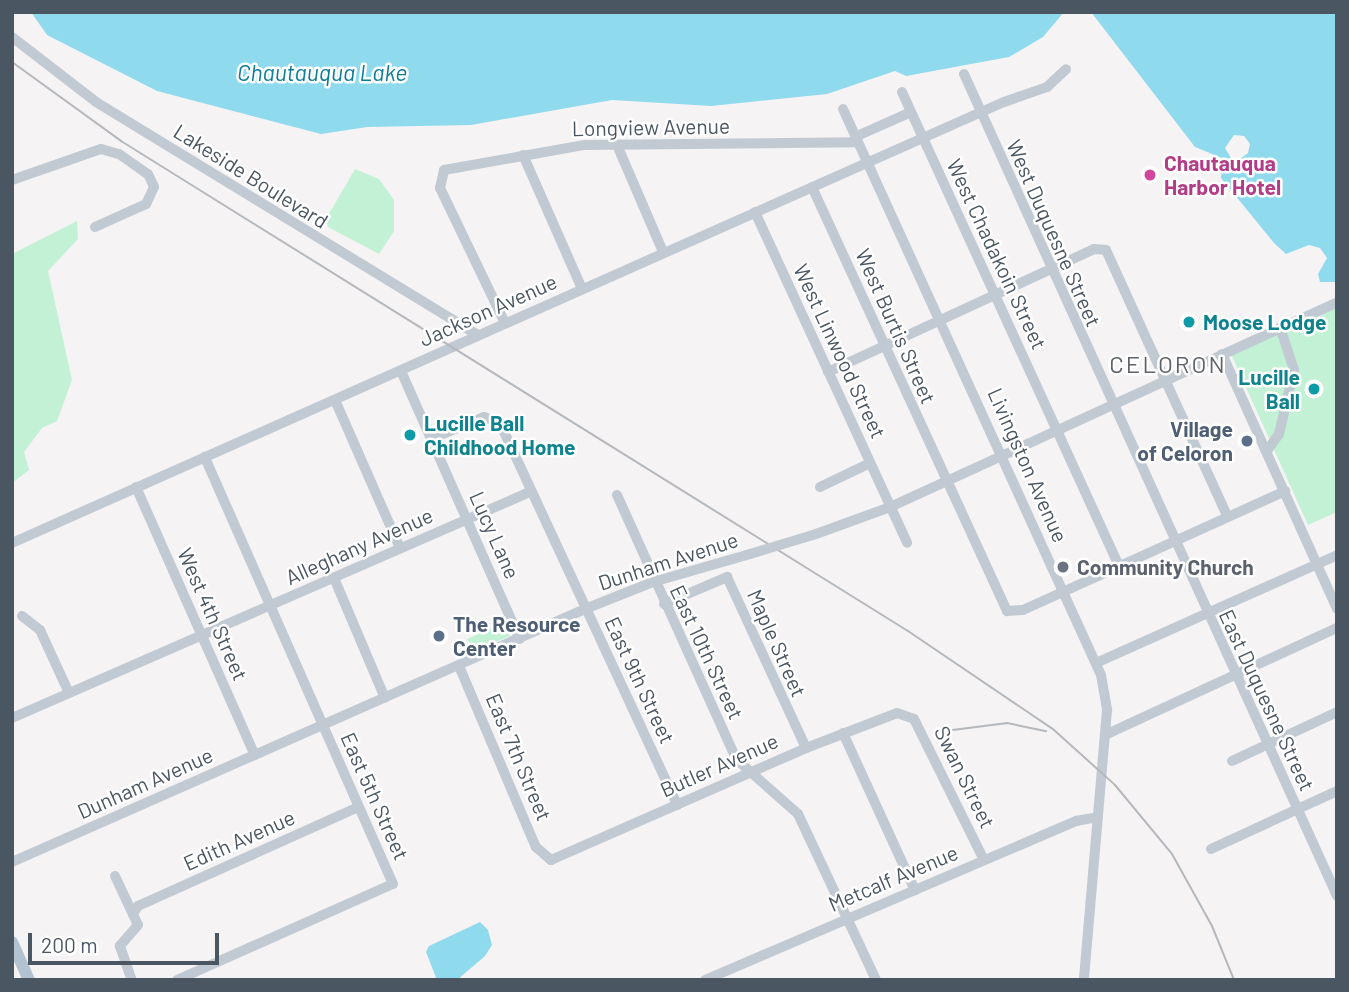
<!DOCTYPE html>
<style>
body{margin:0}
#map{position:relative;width:1349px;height:992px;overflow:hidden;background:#f5f3f3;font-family:Barlow,sans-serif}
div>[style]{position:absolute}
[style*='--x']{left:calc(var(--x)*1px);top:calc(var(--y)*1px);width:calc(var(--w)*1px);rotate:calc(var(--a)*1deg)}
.green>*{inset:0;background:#c3f1d5}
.water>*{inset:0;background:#90daee}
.minor>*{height:10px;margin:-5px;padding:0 5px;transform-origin:5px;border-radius:5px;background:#c1cad2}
.major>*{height:12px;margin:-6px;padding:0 6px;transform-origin:6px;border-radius:6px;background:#b3c2d1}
.rail>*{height:2px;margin:-1px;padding:0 1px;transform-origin:1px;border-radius:1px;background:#b5b8bd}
.minor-bridge>*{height:10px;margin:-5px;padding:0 5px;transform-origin:5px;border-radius:5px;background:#c1cad2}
.dots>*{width:19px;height:19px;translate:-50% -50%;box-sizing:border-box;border:4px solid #fff;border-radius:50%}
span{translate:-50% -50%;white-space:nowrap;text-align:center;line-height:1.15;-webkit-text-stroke:5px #fff;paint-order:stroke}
.street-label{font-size:21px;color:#4a5661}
.hotel-label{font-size:21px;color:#b23c85;font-weight:700}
.left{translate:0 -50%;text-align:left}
.culture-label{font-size:21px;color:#0d838f;font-weight:700}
.right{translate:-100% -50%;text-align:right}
.service-label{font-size:21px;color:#4e5e75;font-weight:700}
.worship-label{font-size:21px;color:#5b616d;font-weight:700}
.water-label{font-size:23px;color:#0c7c9b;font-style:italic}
.quarter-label{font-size:24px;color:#5f6368;letter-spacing:2px}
.frame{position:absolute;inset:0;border:14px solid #4a5661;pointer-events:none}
.scale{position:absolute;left:28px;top:933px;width:191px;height:32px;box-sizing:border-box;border:4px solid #4a5661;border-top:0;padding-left:9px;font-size:21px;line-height:24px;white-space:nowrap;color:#4a5661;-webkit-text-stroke:5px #fff;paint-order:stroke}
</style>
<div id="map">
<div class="green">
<i style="clip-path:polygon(355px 169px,379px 179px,394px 200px,394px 231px,379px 254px,328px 227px,326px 219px)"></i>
<i style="clip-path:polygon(77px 221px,78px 239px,48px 271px,72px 380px,57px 421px,42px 428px,24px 452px,29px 470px,12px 483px,12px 254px)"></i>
<i style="clip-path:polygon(1337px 296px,1337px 512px,1308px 525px,1231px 354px,1325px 313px)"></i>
<i style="clip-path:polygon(504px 623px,510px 636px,473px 651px,467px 639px)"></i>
</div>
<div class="water">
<i style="clip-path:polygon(31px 12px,1064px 12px,1043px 37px,1009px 57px,906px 76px,895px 71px,827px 94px,711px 106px,612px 100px,471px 125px,367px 127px,321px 134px,157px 91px,47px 35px)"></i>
<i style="clip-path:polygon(evenodd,1091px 12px,1337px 12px,1337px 282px,1320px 282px,1318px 274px,1327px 258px,1320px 248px,1309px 245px,1286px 254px,1274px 243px,1221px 178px,1222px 158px,1195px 147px,1091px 12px,1234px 135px,1244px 136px,1250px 144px,1248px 153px,1240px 159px,1231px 158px,1225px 148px,1234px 135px)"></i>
<i style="clip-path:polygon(480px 922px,488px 930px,492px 945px,485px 956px,457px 980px,437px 980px,426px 952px,429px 946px)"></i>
</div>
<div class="minor">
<i style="--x:12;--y:37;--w:106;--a:37.7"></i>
<i style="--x:96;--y:102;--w:447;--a:31.4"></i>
<i style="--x:964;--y:74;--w:903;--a:65.59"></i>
<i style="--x:902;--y:92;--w:521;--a:65.4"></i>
<i style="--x:843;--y:109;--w:622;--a:65.5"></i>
<i style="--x:1101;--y:675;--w:36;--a:80"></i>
<i style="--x:1107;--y:710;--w:271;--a:94.9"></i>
<i style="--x:855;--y:137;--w:61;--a:-24.1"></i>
<i style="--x:617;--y:145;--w:116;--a:66.7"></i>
<i style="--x:523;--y:155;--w:146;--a:66.2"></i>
<i style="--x:12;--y:180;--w:94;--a:-19.2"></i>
<i style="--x:101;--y:149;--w:19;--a:16"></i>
<i style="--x:119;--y:154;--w:35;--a:35"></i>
<i style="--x:148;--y:174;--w:14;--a:65"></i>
<i style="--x:154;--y:187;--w:19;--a:115"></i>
<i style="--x:146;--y:204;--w:56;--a:155.7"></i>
<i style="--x:812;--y:187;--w:467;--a:65.3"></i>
<i style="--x:1007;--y:611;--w:16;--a:-4"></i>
<i style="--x:1023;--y:610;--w:288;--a:-24.4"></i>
<i style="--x:755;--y:212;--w:364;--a:65.3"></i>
<i style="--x:505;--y:323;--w:150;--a:-115.7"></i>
<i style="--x:440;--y:188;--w:18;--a:-77"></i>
<i style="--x:444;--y:170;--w:143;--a:-10.1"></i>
<i style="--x:585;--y:145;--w:272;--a:-0.6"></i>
<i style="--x:1222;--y:354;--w:280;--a:65.7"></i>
<i style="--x:401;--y:371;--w:293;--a:66.1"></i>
<i style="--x:828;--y:372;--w:293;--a:-24.8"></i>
<i style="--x:1094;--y:249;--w:12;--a:5"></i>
<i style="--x:1106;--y:250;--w:292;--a:65.5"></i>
<i style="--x:335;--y:400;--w:162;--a:66.3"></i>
<i style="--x:431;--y:439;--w:57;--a:-22.5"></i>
<i style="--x:484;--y:417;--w:17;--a:21"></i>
<i style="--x:500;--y:423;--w:421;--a:65.1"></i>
<i style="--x:1267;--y:451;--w:21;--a:-55"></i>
<i style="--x:1279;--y:434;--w:66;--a:-76.8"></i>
<i style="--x:1294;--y:370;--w:45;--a:-108"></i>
<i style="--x:136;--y:487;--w:293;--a:66.1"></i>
<i style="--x:820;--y:487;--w:55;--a:-25.6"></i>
<i style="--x:617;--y:495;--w:290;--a:65.7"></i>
<i style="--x:736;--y:759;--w:83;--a:41.6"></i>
<i style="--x:798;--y:814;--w:183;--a:64.8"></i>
<i style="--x:816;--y:534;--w:79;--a:-20"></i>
<i style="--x:890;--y:507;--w:492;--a:-24.6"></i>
<i style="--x:12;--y:543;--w:1086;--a:-23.97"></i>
<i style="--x:1004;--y:102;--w:46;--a:-19.2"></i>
<i style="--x:1047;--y:87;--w:26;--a:-43"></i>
<i style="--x:334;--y:578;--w:130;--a:67"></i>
<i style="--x:664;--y:604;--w:69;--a:-23.2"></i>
<i style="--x:727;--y:577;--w:188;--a:65.2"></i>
<i style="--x:22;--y:616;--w:23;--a:38"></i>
<i style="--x:40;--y:630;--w:69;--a:65.3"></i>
<i style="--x:1096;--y:663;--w:264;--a:-24.1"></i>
<i style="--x:459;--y:666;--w:197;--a:67"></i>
<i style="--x:536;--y:847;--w:20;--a:41"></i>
<i style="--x:551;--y:860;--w:279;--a:-23.7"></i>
<i style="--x:806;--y:748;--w:97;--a:-21"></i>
<i style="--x:897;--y:713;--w:18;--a:19"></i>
<i style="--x:914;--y:719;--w:157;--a:63.6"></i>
<i style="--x:12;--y:718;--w:567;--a:-23.58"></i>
<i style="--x:843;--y:733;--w:173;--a:65.4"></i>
<i style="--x:1105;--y:735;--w:255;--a:-24.8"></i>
<i style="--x:1232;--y:761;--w:116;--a:-25"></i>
<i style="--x:1211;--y:849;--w:139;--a:-24.7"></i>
<i style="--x:12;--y:862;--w:626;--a:-23.82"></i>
<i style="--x:585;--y:609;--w:73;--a:-21.7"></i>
<i style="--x:653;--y:582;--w:101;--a:-16.1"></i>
<i style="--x:115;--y:876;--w:54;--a:64.9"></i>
<i style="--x:138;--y:925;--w:28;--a:131"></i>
<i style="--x:120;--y:946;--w:36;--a:71"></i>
<i style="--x:134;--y:912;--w:7;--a:-56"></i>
<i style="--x:138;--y:906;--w:241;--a:-24.2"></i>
<i style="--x:177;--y:980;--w:236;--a:-24"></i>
<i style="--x:393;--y:884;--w:467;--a:-113.8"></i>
<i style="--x:705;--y:980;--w:404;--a:-23.2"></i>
<i style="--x:1076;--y:821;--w:22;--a:-10"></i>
</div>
<div class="major">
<i style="--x:12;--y:942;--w:42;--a:65.9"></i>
</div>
<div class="rail">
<i style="--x:12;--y:62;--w:135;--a:35.9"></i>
<i style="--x:121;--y:141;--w:927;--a:31.91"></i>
<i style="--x:908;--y:631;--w:176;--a:34.1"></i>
<i style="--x:1054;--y:730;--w:82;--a:42"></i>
<i style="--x:1115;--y:785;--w:89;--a:50.4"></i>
<i style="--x:1172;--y:854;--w:82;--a:60.9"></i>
<i style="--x:1212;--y:926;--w:58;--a:67.8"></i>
<i style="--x:937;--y:732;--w:71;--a:-7.3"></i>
<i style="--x:1007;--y:723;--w:40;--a:12"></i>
</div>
<div class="minor-bridge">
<i style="--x:750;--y:554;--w:69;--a:-16.9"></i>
</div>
<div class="dots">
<i style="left:1150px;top:175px;background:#d1479c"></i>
<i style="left:1189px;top:322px;background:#0f9aa8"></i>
<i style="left:1314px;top:389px;background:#0f9aa8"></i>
<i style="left:410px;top:435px;background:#0f9aa8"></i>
<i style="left:1247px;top:441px;background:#5c6f8a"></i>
<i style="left:1063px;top:567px;background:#6b7280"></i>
<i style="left:439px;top:636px;background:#5c6f8a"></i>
</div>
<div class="street-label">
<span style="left:651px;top:127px;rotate:-1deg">Longview Avenue</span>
<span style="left:251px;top:176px;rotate:32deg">Lakeside Boulevard</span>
<span style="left:1054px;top:233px;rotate:66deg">West Duquesne Street</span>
<span style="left:997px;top:254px;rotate:65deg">West Chadakoin Street</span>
<span style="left:488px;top:310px;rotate:-24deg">Jackson Avenue</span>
<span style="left:896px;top:326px;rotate:66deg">West Burtis Street</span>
<span style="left:840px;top:351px;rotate:65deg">West Linwood Street</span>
<span style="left:1028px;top:465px;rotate:66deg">Livingston Avenue</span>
<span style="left:495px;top:535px;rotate:66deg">Lucy Lane</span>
<span style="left:359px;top:546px;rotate:-24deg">Alleghany Avenue</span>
<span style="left:668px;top:561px;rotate:-18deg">Dunham Avenue</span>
<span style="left:213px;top:614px;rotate:66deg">West 4th Street</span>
<span style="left:777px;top:643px;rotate:66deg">Maple Street</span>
<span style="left:707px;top:652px;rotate:65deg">East 10th Street</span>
<span style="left:640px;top:680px;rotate:65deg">East 9th Street</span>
<span style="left:1267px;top:700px;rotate:65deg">East Duquesne Street</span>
<span style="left:519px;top:757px;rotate:67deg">East 7th Street</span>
<span style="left:719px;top:765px;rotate:-24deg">Butler Avenue</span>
<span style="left:965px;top:777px;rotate:64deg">Swan Street</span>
<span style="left:145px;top:783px;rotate:-24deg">Dunham Avenue</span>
<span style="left:375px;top:796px;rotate:66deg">East 5th Street</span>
<span style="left:239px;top:840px;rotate:-24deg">Edith Avenue</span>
<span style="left:893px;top:878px;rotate:-23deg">Metcalf Avenue</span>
</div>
<div class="hotel-label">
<span class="left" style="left:1164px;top:175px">Chautauqua<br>Harbor Hotel</span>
</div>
<div class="culture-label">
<span class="left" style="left:1203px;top:322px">Moose Lodge</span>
<span class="right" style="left:1300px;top:389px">Lucille<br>Ball</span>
<span class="left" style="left:424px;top:435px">Lucille Ball<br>Childhood Home</span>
</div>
<div class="service-label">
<span class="right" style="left:1233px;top:441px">Village<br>of Celoron</span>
<span class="left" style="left:453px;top:636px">The Resource<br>Center</span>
</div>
<div class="worship-label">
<span class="left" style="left:1077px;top:567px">Community Church</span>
</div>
<div class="water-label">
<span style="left:322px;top:72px">Chautauqua Lake</span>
</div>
<div class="quarter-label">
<span style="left:1168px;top:364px">CELORON</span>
</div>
<div class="frame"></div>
<div class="scale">200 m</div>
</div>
